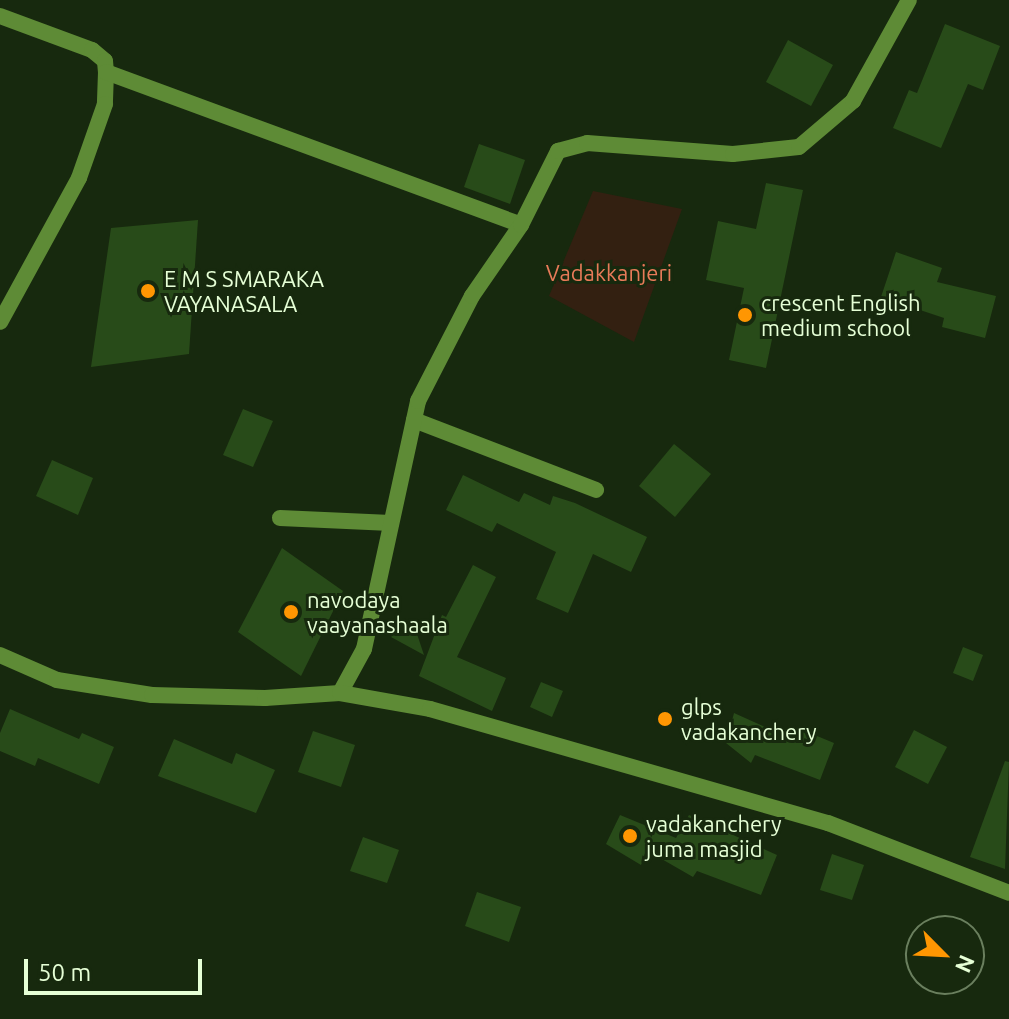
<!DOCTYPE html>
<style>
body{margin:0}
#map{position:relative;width:1009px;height:1019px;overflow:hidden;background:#17290e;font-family:Ubuntu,sans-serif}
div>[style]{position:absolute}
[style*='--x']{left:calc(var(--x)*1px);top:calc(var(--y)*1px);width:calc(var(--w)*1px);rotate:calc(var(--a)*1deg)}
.green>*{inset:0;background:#332011}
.building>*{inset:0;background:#284b19}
.street>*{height:16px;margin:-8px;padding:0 8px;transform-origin:8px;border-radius:8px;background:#5e8b36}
.dots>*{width:22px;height:22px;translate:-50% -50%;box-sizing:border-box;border:4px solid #17290e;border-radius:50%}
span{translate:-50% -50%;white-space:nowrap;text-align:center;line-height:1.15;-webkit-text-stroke:6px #17290e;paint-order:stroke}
.park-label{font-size:22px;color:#e87b59}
.poi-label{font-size:22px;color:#e6ffd6}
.left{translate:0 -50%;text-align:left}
.north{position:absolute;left:905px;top:915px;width:80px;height:80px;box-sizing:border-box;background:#17290e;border:2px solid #6a7f5e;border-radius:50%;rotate:114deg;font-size:22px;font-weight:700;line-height:32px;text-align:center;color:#e6ffd6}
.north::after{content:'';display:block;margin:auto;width:28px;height:36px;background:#ff9602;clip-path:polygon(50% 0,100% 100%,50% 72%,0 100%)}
.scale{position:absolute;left:24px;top:959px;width:178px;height:36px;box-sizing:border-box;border:4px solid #e6ffd6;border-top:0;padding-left:10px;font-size:24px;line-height:28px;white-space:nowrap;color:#e6ffd6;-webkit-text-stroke:6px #17290e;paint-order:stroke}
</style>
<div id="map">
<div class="green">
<i style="clip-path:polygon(593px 191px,682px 209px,634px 342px,549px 296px)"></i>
</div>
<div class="building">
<i style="clip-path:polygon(945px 24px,1000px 46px,983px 90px,968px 84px,941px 148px,893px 128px,909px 90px,917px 93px)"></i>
<i style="clip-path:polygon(788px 40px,833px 65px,811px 106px,766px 82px)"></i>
<i style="clip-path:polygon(479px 144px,525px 160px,510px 204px,464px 187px)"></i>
<i style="clip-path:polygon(766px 183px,803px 190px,766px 368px,729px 360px,744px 288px,706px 280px,718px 221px,756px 229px)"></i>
<i style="clip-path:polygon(198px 220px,189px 354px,91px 367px,111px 228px)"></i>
<i style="clip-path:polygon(896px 252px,942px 268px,937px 282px,996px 296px,985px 338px,942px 327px,944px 318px,881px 297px)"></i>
<i style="clip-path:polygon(243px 409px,273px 421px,253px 467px,223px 455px)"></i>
<i style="clip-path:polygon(674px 444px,711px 474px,675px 517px,639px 486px)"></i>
<i style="clip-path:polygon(52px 460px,93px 478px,78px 515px,36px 496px)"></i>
<i style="clip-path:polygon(463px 475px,519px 502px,524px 493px,550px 505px,553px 496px,575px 503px,647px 537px,631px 572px,593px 554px,568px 613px,536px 599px,556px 552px,497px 523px,492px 532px,446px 510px)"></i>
<i style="clip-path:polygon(282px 548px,343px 591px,301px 676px,238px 632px)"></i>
<i style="clip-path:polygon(473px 565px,496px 577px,457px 657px,506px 678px,492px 711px,419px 676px,442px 615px,446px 617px)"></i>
<i style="clip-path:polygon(412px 619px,424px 655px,391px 637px)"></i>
<i style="clip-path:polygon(963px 647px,983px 655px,973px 681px,953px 673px)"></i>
<i style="clip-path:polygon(541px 682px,563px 691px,552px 717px,530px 707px)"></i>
<i style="clip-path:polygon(10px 709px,79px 739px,82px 733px,114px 747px,99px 784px,38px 758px,35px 766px,0 751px,0 733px)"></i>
<i style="clip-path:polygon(734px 713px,796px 741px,800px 729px,834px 743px,820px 780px,755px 755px,751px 763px,726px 743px)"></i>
<i style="clip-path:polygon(914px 730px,947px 747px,928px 784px,895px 767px)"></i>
<i style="clip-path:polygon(313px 731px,355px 745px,341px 787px,298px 772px)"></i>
<i style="clip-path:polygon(174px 739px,232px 764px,236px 753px,275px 770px,256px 813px,158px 776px)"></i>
<i style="clip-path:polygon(1005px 761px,1009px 762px,1005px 869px,970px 857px)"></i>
<i style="clip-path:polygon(620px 815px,676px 838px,689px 815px,777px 855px,761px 895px,697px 871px,693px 877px,646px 850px,641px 865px,606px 844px)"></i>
<i style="clip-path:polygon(363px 837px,399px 850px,387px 883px,350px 871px)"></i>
<i style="clip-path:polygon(832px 854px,864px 865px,852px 900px,820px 890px)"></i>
<i style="clip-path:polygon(477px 892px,521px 907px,509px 942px,465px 926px)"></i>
</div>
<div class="street">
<i style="--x:0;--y:16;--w:98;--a:20.3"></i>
<i style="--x:92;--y:50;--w:17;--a:40"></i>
<i style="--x:105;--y:61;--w:11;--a:85"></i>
<i style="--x:106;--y:72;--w:32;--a:92"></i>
<i style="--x:105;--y:104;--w:78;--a:109.4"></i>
<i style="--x:79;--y:178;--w:164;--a:118.7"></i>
<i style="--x:106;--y:72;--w:442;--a:20.2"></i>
<i style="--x:414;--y:420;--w:195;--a:21"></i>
<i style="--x:280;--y:518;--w:111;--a:2.6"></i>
<i style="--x:0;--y:655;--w:62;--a:23.7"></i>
<i style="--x:57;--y:680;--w:96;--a:9"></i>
<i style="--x:152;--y:695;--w:113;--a:1.5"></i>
<i style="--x:265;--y:698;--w:75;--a:-3.8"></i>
<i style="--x:340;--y:693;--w:50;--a:-61.4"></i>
<i style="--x:364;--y:649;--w:254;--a:-77.7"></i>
<i style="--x:418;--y:401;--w:118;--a:-62.8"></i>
<i style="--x:472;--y:296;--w:86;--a:-55.4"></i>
<i style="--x:521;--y:225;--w:83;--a:-63.4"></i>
<i style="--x:558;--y:151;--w:30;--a:-15"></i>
<i style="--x:587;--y:143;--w:146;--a:4.3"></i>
<i style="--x:733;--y:154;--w:66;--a:-6.1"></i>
<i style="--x:799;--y:147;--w:71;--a:-40.4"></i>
<i style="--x:853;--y:101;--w:115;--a:-61"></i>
<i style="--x:340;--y:693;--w:91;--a:10.1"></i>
<i style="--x:430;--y:709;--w:414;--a:16"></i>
<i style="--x:828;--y:823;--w:194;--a:21.1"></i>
</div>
<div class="dots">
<i style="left:148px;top:291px;background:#ff9602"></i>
<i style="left:745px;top:315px;background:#ff9602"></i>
<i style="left:291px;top:612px;background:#ff9602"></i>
<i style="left:665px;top:719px;background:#ff9602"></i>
<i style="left:630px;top:836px;background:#ff9602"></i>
</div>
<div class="park-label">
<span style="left:609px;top:273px">Vadakkanjeri</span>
</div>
<div class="poi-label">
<span class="left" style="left:164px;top:291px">E M S SMARAKA<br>VAYANASALA</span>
<span class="left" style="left:761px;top:315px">crescent English<br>medium school</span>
<span class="left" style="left:307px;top:612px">navodaya<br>vaayanashaala</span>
<span class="left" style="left:681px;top:719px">glps<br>vadakanchery</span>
<span class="left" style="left:646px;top:836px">vadakanchery<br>juma masjid</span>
</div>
<div class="north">N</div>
<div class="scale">50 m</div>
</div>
